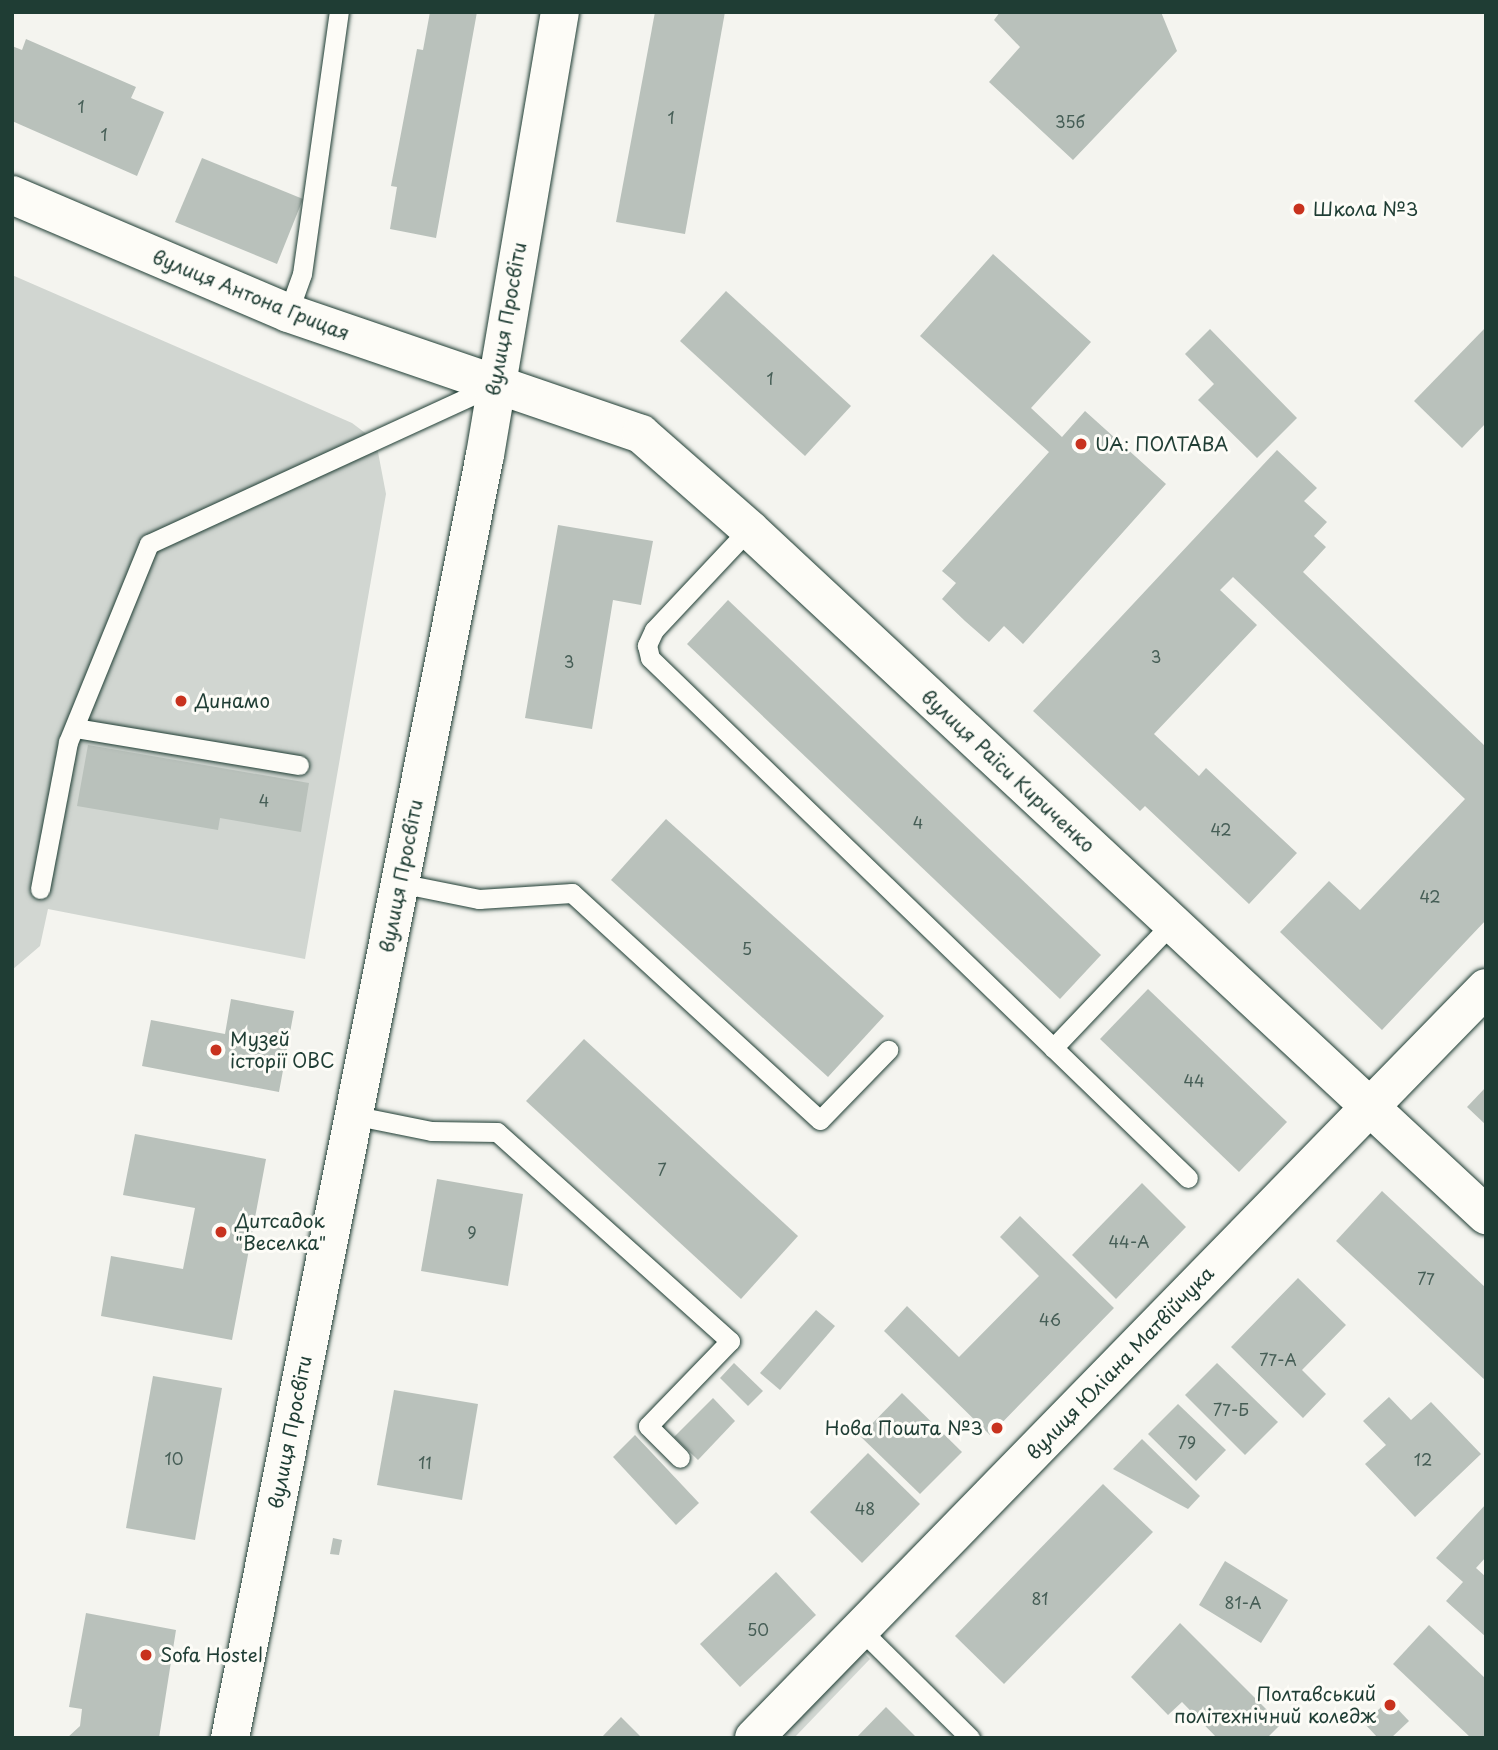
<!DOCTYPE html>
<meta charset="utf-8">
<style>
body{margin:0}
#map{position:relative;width:1498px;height:1750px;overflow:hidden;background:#f4f4ef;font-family:"Playpen Sans",sans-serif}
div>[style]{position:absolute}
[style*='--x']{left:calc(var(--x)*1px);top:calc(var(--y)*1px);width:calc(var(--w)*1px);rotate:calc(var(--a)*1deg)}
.green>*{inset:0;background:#d1d6d1}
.building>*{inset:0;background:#b9c1bb}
.roads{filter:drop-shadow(0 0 2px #1f3d34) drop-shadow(0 0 2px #1f3d34)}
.service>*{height:19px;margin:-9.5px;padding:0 9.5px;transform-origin:9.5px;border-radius:9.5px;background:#fdfcf7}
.minor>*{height:38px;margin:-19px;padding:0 19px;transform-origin:19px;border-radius:19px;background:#fdfcf7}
.tertiary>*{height:38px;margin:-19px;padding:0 19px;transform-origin:19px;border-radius:19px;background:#fdfcf7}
.dots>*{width:19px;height:19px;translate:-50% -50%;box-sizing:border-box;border:4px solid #fdfcf7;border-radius:50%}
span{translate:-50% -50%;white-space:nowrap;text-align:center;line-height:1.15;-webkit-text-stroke:6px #fdfcf7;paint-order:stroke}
.number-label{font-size:16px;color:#465e56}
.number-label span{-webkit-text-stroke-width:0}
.poi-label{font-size:19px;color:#1f3d34}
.left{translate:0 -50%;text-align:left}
.right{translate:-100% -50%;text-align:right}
.street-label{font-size:19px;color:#1f3d34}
.frame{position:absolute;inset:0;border:14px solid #1f3d34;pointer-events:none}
</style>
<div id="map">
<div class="green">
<i style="clip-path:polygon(12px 275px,352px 423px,368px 435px,378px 452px,386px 494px,305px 959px,48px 909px,40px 946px,12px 970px)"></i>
<i style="clip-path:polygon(857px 1646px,870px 1659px,794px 1738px,767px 1738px)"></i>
</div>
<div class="building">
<i style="clip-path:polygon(430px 12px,477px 12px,436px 238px,390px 229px,397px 187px,391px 186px,417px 49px,423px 50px)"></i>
<i style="clip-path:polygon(655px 12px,725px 12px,685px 234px,616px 222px)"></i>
<i style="clip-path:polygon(1000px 12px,1161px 12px,1177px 51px,1073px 160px,989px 82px,1020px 47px,994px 20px)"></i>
<i style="clip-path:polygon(26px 39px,136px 87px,131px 98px,164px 112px,137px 176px,12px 121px,12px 46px,22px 50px)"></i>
<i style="clip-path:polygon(202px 158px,303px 199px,277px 264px,175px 222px)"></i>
<i style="clip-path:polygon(993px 254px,1091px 342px,1031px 408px,1062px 437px,1085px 411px,1166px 484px,1023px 644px,1004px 626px,989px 642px,965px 621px,942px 599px,956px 583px,942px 571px,1049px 452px,920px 336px)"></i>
<i style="clip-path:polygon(726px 291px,851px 406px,805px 456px,680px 341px)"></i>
<i style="clip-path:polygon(1486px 327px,1486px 423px,1462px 448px,1414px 401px)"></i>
<i style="clip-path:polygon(1210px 329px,1297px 418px,1257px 458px,1198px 400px,1214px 384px,1185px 354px)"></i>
<i style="clip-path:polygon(1277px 450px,1317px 488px,1304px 501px,1327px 522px,1314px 536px,1326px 547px,1303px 572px,1486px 747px,1486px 920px,1382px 1030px,1280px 932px,1329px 881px,1360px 910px,1465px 799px,1233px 577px,1220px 590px,1257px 625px,1154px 734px,1199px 776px,1206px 768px,1297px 853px,1249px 904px,1145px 806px,1140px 811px,1033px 711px)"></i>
<i style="clip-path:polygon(558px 525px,653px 541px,641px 605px,613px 600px,592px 729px,525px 718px)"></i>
<i style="clip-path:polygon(728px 600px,1101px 955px,1060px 999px,687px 644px)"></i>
<i style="clip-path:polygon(88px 745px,309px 783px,301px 832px,220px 818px,218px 830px,77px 806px)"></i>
<i style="clip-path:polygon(666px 819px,884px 1016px,828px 1077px,611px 880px)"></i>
<i style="clip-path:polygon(1148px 989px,1287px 1122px,1239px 1172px,1100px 1039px)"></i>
<i style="clip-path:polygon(231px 999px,294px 1011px,279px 1092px,142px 1066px,151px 1020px,225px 1034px)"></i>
<i style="clip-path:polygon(584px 1039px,798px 1236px,741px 1299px,526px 1101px)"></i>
<i style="clip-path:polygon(1486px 1087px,1486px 1125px,1467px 1107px)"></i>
<i style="clip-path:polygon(135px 1134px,266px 1159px,232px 1340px,101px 1316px,111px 1256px,183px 1269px,195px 1208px,123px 1195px)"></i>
<i style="clip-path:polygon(437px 1179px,523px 1194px,508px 1286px,421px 1271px)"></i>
<i style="clip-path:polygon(1142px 1183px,1186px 1227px,1116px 1299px,1072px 1255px)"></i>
<i style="clip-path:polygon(1382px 1191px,1486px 1288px,1486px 1381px,1336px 1241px)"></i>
<i style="clip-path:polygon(1020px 1216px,1114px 1308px,990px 1435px,884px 1331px,907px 1306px,959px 1357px,1039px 1276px,1000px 1237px)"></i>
<i style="clip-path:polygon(1298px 1278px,1346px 1325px,1302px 1370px,1326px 1394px,1303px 1418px,1231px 1347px)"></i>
<i style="clip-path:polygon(816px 1310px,835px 1326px,780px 1390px,760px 1373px)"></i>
<i style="clip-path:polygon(734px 1363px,763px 1391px,748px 1406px,720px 1378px)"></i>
<i style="clip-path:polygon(1217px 1363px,1278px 1422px,1245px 1455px,1185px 1395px)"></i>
<i style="clip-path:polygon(153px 1376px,222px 1388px,195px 1540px,126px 1528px)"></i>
<i style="clip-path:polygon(394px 1390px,478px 1404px,462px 1500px,377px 1485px)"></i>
<i style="clip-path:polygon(902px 1393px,962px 1452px,920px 1494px,860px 1436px)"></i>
<i style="clip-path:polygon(1389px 1397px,1411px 1420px,1431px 1402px,1481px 1454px,1415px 1517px,1365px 1464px,1386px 1445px,1363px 1421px)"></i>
<i style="clip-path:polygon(713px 1398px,735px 1421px,698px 1460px,674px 1437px)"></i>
<i style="clip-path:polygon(1178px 1404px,1226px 1450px,1196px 1481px,1148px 1434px)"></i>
<i style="clip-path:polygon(635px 1435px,699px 1503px,676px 1525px,613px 1457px)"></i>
<i style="clip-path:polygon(1142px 1439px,1200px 1496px,1188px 1509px,1113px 1469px)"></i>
<i style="clip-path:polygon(868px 1453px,920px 1504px,862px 1563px,810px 1512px)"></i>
<i style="clip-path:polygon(1103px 1484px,1153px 1532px,1004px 1684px,955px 1636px)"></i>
<i style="clip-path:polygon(1486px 1504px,1486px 1557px,1476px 1568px,1486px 1577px,1486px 1637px,1446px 1601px,1463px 1582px,1436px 1558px)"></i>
<i style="clip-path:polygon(333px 1538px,342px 1540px,339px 1555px,330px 1554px)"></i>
<i style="clip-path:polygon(1225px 1561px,1288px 1600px,1261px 1643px,1199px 1605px)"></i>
<i style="clip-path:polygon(776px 1572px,816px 1615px,740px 1687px,700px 1644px)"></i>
<i style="clip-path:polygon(86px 1613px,176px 1630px,159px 1738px,67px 1738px,80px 1726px,82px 1709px,69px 1707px)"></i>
<i style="clip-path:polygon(1180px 1623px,1281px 1724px,1267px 1738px,1217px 1738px,1182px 1702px,1168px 1715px,1131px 1677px)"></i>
<i style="clip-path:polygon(1429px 1625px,1486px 1679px,1486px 1738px,1471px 1738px,1393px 1664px)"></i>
<i style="clip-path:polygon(1389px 1700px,1409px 1721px,1391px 1738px,1378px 1738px,1364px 1723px)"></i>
<i style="clip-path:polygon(886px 1707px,917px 1738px,856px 1738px)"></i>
<i style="clip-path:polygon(621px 1717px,642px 1738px,601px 1738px)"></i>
</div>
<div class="roads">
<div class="service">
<i style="--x:288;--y:313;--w:41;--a:-70.3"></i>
<i style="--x:302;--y:274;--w:265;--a:-82"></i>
<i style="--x:749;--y:529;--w:139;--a:133.2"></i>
<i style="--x:654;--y:630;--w:17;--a:115"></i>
<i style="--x:647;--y:645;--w:13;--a:77"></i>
<i style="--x:650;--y:658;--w:748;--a:44.03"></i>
<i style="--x:75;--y:728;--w:227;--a:9.4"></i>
<i style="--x:399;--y:883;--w:82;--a:11.3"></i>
<i style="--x:479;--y:899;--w:93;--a:-3.7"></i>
<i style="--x:572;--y:893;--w:336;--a:42.5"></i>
<i style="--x:820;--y:1120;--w:98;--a:-45.8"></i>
<i style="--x:40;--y:889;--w:150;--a:-79.2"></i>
<i style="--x:68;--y:742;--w:214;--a:-67.8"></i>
<i style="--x:149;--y:544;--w:379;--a:-24.7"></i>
<i style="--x:1053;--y:1048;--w:173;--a:-46.4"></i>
<i style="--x:352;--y:1115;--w:81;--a:11.4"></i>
<i style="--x:431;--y:1131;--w:66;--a:0.9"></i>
<i style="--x:497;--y:1132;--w:313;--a:41.9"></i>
<i style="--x:730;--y:1341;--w:118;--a:134"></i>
<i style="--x:648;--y:1426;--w:45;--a:45"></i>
<i style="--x:860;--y:1629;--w:155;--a:44.7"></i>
</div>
<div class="minor">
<i style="--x:12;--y:195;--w:300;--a:23.1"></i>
<i style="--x:288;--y:313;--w:373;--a:18.9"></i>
<i style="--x:641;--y:434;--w:144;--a:41.3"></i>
<i style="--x:749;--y:529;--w:1007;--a:42.95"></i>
<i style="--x:230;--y:1738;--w:1308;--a:-78.76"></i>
<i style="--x:485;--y:455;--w:449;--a:-80.4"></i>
</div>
<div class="tertiary">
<i style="--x:754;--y:1738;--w:1048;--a:-45.7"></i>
</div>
</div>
<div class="dots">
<i style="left:1299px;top:209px;background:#c8321e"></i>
<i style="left:1081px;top:444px;background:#c8321e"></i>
<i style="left:181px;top:701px;background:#c8321e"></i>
<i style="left:216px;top:1050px;background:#c8321e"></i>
<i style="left:221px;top:1232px;background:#c8321e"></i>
<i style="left:997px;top:1428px;background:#c8321e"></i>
<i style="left:146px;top:1655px;background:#c8321e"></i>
<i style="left:1390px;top:1705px;background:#c8321e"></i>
</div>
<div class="number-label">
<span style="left:81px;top:106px">1</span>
<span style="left:671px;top:117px">1</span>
<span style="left:1070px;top:121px">35б</span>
<span style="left:104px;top:134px">1</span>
<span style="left:770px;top:378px">1</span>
<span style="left:1156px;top:656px">3</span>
<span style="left:569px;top:661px">3</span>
<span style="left:264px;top:800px">4</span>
<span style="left:918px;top:822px">4</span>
<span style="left:1221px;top:829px">42</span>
<span style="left:1430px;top:896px">42</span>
<span style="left:747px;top:948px">5</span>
<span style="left:1194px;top:1080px">44</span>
<span style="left:662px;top:1169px">7</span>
<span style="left:472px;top:1232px">9</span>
<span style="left:1129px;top:1241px">44-А</span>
<span style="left:1426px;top:1278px">77</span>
<span style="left:1050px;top:1319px">46</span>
<span style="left:1278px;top:1359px">77-А</span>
<span style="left:1231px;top:1409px">77-Б</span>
<span style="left:1187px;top:1442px">79</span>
<span style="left:174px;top:1458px">10</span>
<span style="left:1423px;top:1459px">12</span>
<span style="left:425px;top:1462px">11</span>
<span style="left:865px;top:1508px">48</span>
<span style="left:1040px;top:1598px">81</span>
<span style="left:1243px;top:1602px">81-А</span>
<span style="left:758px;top:1629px">50</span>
</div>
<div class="poi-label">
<span class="left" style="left:1313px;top:209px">Школа №3</span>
<span class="left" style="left:1095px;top:444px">UA: ПОЛТАВА</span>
<span class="left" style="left:195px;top:701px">Динамо</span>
<span class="left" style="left:230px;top:1050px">Музей<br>історії ОВС</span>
<span class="left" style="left:235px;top:1232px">Дитсадок<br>"Веселка"</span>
<span class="right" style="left:983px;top:1428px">Нова Пошта №3</span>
<span class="left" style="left:160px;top:1655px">Sofa Hostel</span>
<span class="right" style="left:1376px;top:1705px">Полтавський<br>політехнічний коледж</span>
</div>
<div class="street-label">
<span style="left:251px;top:295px;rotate:22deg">вулиця Антона Грицая</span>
<span style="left:506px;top:319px;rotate:-80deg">вулиця Просвіти</span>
<span style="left:1008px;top:771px;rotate:43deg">вулиця Раїси Кириченко</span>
<span style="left:401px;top:876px;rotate:-79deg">вулиця Просвіти</span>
<span style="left:1120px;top:1363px;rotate:-46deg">вулиця Юліана Матвійчука</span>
<span style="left:290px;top:1432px;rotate:-79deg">вулиця Просвіти</span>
</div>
<div class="frame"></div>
</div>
